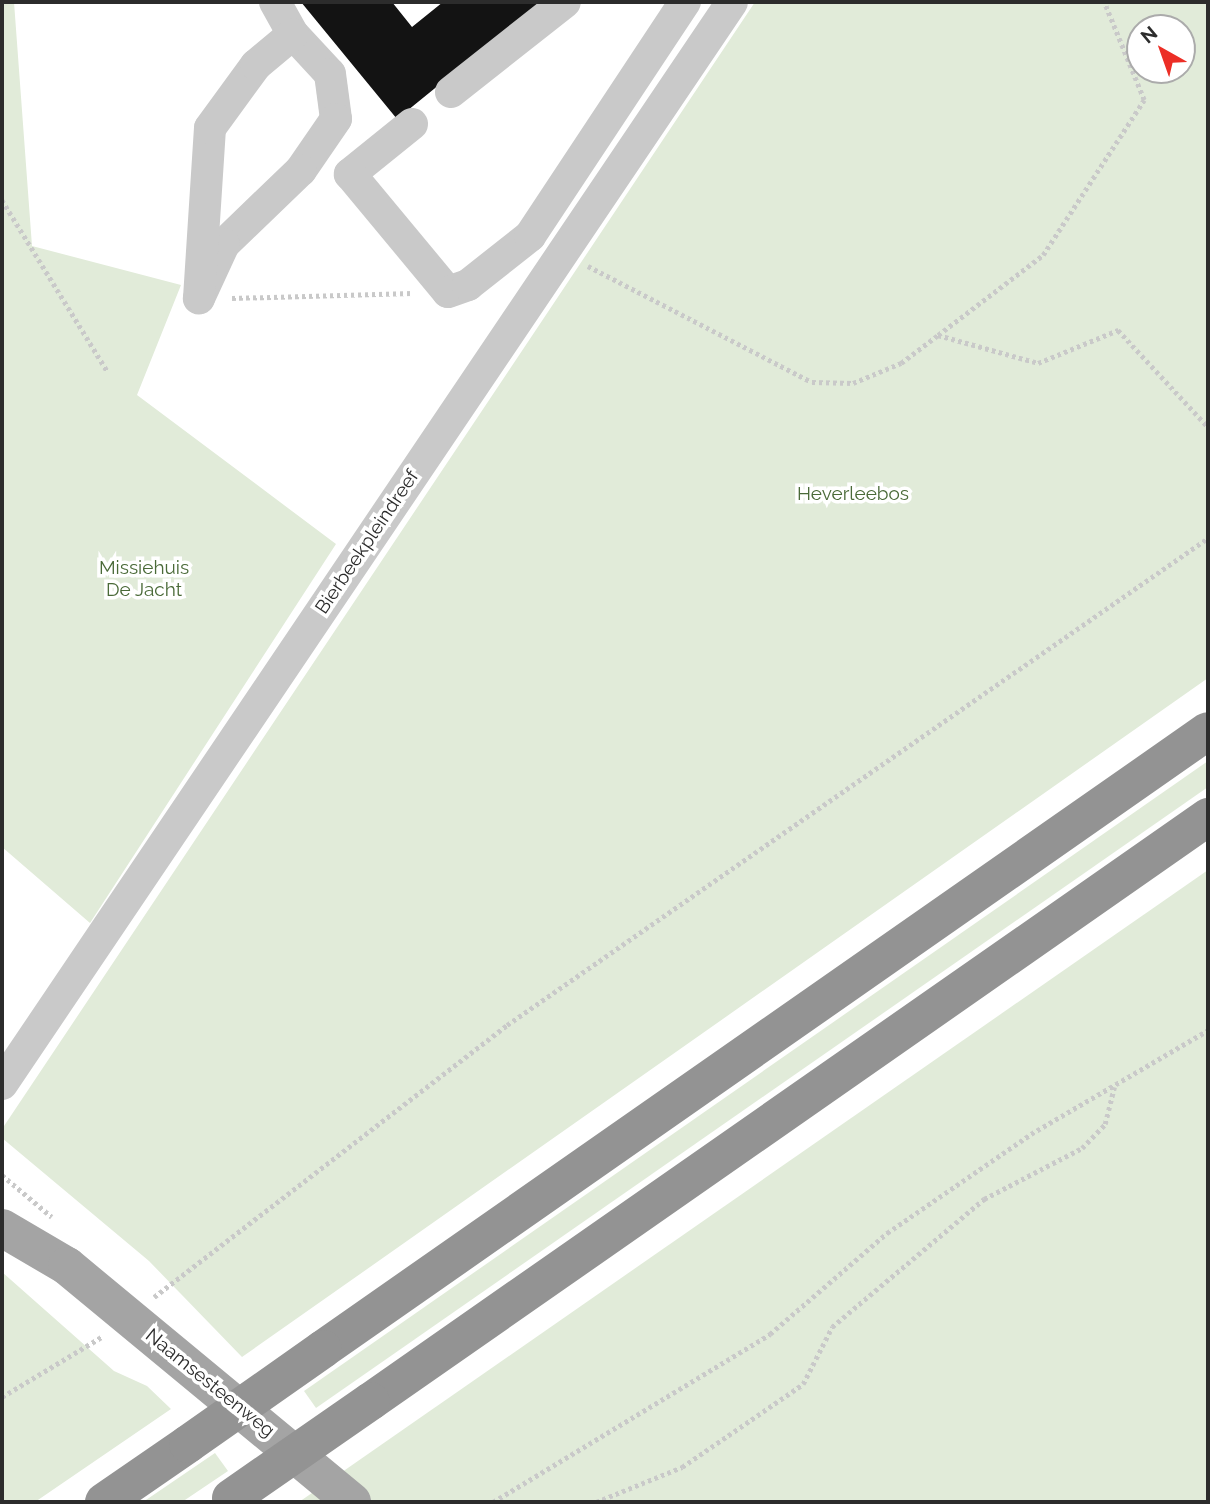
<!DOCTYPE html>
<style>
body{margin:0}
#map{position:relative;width:1210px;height:1504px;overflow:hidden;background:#fff;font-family:Raleway,sans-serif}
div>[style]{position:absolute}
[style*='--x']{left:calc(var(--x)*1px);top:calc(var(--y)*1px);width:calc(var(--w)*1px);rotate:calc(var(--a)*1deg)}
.green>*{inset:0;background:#e1ebd9}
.building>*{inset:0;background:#131313}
.path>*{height:4.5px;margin-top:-2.25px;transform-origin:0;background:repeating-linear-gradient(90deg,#c9c9c9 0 3.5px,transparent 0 7px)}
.minor>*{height:32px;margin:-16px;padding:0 16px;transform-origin:16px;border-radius:16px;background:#c9c9c9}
.major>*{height:38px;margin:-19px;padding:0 19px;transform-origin:19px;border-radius:19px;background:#a4a4a4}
.highway>*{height:38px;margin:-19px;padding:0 19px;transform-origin:19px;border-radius:19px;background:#939393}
.highway-bridge>*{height:38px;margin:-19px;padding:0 19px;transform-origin:19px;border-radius:19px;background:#939393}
span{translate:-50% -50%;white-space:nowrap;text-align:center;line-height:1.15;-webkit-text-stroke:7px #fff;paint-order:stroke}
.park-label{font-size:19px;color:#4a6a38}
.street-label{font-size:19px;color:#2c2c2c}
.frame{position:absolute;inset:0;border:4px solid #2c2c2c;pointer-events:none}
.north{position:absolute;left:1126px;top:14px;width:70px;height:70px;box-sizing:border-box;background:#fff;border:2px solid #ababab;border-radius:50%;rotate:320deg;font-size:19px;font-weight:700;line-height:28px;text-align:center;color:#2c2c2c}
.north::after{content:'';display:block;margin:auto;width:24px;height:32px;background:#ec2e26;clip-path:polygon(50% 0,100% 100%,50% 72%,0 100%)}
</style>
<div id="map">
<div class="green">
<i style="clip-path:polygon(2px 2px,14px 2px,32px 246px,181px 285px,137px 395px,336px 544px,90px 923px,2px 847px)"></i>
<i style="clip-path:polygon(evenodd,755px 2px,1208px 2px,1208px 678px,242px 1357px,149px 1261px,2px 1138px,2px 1129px,755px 2px,1182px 28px,1182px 70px,1140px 70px,1140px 28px,1182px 28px)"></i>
<i style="clip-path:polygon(1208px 761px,1208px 787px,316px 1408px,304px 1391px)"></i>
<i style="clip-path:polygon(1208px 870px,1208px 1502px,299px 1502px)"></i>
<i style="clip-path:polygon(2px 1272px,114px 1371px,147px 1386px,171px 1409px,35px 1502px,2px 1502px)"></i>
<i style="clip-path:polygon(215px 1453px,228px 1471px,182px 1502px,143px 1502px)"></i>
</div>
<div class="building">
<i style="clip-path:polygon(301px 2px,392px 2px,412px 27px,443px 2px,541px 2px,397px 119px)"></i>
</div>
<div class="path">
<i style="--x:2;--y:200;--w:202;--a:58.4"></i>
<i style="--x:588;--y:266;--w:252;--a:27.4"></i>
<i style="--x:812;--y:382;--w:41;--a:1.4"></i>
<i style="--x:853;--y:383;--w:52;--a:-22.6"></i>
<i style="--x:901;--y:363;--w:46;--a:-37.1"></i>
<i style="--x:938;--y:335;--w:104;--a:15.6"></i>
<i style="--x:1038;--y:363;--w:87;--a:-22.4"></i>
<i style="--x:1118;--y:330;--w:132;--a:47.1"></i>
<i style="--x:232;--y:298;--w:180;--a:-1.6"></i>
<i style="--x:938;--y:335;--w:132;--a:-37.3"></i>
<i style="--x:1043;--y:255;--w:185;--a:-56.9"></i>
<i style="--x:1144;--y:100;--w:106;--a:-112.2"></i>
<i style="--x:2;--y:1175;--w:65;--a:40"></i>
<i style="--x:154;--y:1297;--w:446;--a:-37.6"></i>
<i style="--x:507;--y:1025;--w:854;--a:-34.79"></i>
<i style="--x:2;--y:1397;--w:118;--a:-31.1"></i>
<i style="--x:493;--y:1502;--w:324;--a:-31.2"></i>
<i style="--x:770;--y:1334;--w:155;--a:-40.8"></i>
<i style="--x:887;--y:1233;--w:175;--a:-34.5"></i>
<i style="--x:1031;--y:1134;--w:205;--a:-30.4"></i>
<i style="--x:596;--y:1502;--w:93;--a:-22.1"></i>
<i style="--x:682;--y:1467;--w:147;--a:-34.4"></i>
<i style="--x:803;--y:1384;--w:64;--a:-63"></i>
<i style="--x:832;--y:1327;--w:199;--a:-40.1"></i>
<i style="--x:984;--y:1199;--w:110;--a:-27.5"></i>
<i style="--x:1082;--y:1148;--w:33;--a:-46"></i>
<i style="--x:1105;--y:1124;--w:38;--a:-76"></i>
</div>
<div class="minor">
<i style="--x:275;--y:2;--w:37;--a:61"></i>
<i style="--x:293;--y:34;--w:54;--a:47.2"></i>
<i style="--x:330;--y:74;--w:45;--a:82.4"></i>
<i style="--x:336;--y:119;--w:62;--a:124.5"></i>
<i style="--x:301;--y:170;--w:107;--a:136.1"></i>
<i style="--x:224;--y:244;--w:60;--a:114.8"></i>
<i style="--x:199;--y:298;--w:170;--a:-86.3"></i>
<i style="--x:210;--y:128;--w:78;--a:-53.9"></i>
<i style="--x:256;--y:65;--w:48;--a:-40"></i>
<i style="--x:451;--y:92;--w:145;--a:-38.3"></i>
<i style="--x:412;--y:124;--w:80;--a:141.1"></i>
<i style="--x:350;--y:174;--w:153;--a:50.3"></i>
<i style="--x:448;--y:292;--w:21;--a:-19"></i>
<i style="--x:468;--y:285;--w:79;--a:-38.3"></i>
<i style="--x:530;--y:236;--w:281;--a:-56.5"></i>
<i style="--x:2;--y:1084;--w:1305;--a:-55.99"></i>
</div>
<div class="major">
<i style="--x:2;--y:1228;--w:75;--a:30.3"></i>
<i style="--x:67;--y:1266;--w:370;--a:39.6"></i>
</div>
<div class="highway">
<i style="--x:323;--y:1349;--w:1079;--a:-34.93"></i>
<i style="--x:371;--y:1401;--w:1021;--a:-34.9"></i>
<i style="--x:104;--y:1502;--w:102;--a:-34.6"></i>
</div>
<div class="highway-bridge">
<i style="--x:188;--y:1444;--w:165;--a:-35.1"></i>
<i style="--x:231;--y:1498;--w:170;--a:-34.7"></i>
</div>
<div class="park-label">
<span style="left:853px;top:494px">Heverleebos</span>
<span style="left:144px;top:579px">Missiehuis<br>De Jacht</span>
</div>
<div class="street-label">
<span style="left:367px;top:542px;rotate:-56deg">Bierbeekpleindreef</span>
<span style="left:210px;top:1383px;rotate:39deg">Naamsesteenweg</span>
</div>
<div class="frame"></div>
<div class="north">N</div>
</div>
